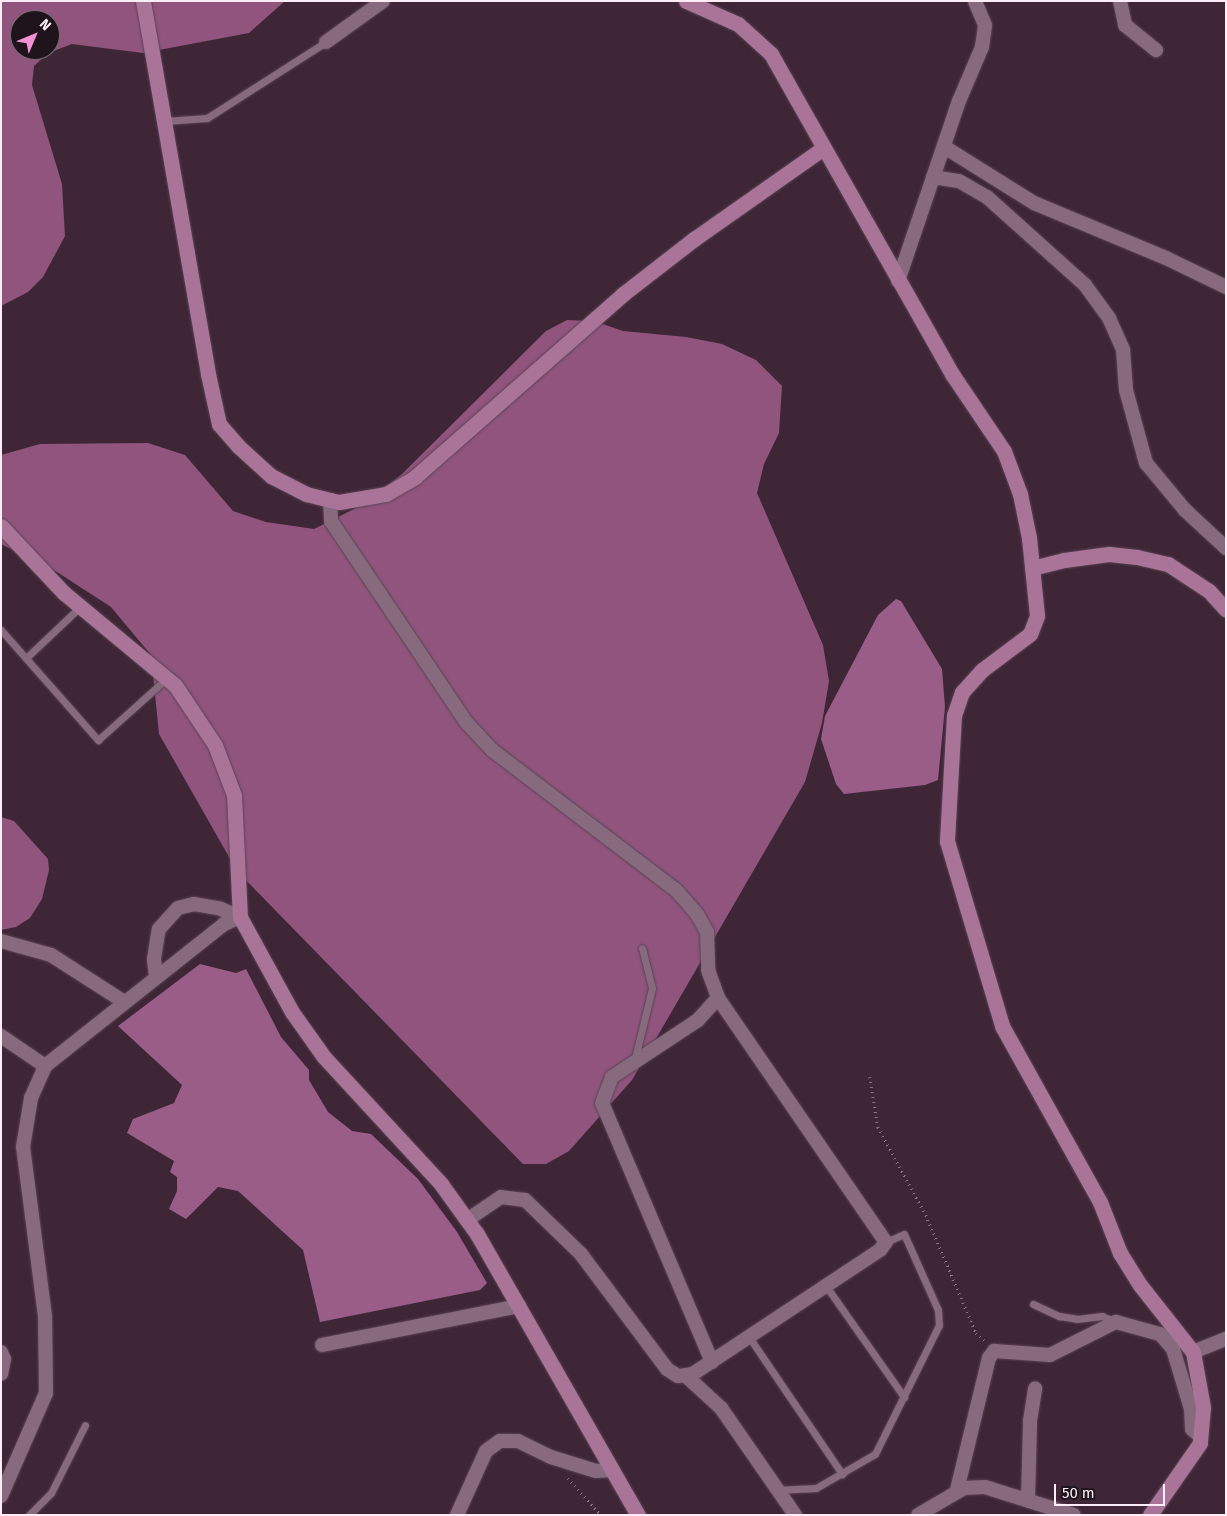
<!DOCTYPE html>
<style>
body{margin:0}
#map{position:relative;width:1227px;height:1516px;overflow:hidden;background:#3f2637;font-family:"Fira Sans",sans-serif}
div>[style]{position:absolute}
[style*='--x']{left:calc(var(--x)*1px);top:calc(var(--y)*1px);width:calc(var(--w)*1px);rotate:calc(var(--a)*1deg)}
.forest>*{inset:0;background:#90547d}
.water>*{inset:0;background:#995d87}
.path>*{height:2.5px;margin-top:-1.25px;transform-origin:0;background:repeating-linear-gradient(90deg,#8a7483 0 1px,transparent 0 5px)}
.roads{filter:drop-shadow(0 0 1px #594453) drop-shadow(0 0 1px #594453)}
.lane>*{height:7px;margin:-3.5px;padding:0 3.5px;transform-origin:3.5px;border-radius:3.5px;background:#876a7d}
.street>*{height:14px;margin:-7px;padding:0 7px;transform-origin:7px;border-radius:7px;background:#876a7d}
.secondary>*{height:15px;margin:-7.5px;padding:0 7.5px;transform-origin:7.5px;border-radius:7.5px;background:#a97498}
span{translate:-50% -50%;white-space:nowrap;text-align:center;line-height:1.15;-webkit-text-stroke:5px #1f141b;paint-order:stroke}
.frame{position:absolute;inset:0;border:2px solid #feedf7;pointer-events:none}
.north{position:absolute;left:10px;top:10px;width:50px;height:50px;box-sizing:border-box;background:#1f141b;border:1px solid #786b73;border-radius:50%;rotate:45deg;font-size:14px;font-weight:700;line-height:20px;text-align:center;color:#feedf7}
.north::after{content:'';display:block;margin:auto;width:18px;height:22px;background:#f391d5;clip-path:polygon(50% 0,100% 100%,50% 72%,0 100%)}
.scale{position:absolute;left:1054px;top:1484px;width:111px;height:22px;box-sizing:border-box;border:2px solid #feedf7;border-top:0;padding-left:6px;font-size:15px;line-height:18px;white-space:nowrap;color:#feedf7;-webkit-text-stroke:4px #1f141b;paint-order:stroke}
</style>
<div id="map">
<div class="forest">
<i style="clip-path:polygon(evenodd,1px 1px,285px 1px,249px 33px,143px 53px,72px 44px,48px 53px,34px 66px,32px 85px,62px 184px,65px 236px,43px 277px,28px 292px,1px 306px,1px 1px,20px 20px,50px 20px,50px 50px,20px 50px,20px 20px)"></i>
<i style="clip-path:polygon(567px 320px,594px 321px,623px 331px,686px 337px,722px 344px,756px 360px,782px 386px,779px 433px,764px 464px,757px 493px,823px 645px,829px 681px,822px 723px,805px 782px,632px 1080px,569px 1151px,546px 1164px,523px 1164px,237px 871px,159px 734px,151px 655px,111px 607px,57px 572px,1px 544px,1px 455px,40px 444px,148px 443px,185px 455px,233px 511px,266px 522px,314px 529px,362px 505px,402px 474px,546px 331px)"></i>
<i style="clip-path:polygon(1px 817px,14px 821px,48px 859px,49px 870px,42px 899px,30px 918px,16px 927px,1px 930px)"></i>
</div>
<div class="water">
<i style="clip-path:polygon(896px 599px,901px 601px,942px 669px,945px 707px,938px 780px,925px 785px,844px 794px,836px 784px,821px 739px,825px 716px,878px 615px)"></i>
<i style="clip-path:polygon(200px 964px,236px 973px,246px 969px,281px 1037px,309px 1070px,309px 1080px,328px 1112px,352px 1131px,371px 1134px,418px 1179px,457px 1232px,487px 1283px,480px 1290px,320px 1322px,303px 1250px,238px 1191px,218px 1187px,186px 1219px,169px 1209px,177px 1191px,177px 1177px,170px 1172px,174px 1161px,127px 1133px,133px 1119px,174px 1103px,182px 1085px,118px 1026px)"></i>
</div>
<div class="path">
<i style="--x:870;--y:1077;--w:51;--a:80.9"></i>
<i style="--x:878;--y:1127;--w:100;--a:61.4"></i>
<i style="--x:926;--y:1215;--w:128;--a:67"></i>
<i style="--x:976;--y:1333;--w:12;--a:42"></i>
<i style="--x:568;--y:1478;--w:50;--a:48.3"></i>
</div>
<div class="roads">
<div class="lane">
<i style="--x:165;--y:121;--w:42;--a:-4.1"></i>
<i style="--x:207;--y:118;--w:141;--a:-32.6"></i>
<i style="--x:1;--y:630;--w:147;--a:48.6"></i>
<i style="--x:98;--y:740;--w:93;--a:-41.9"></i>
<i style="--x:26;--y:658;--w:74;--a:-43.4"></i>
<i style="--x:634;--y:1062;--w:76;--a:-76.3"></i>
<i style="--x:652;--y:988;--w:41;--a:-104"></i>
<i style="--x:826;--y:1286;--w:136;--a:54.9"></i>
<i style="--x:1033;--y:1304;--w:29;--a:25"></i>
<i style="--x:1059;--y:1316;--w:18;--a:9"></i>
<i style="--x:1077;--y:1319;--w:25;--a:-7"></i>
<i style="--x:1102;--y:1316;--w:15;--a:23"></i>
<i style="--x:749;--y:1337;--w:166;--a:55.8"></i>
<i style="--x:777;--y:1490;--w:39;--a:-3"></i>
<i style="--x:816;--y:1488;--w:68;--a:-30"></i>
<i style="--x:875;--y:1454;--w:144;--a:-63.6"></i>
<i style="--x:939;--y:1325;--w:15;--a:-94"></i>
<i style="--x:938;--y:1310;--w:83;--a:-114.1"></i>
<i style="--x:904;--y:1234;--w:20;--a:156"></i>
<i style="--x:29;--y:1515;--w:31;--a:-45"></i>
<i style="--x:51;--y:1493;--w:76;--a:-63.4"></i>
</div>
<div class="street">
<i style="--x:1120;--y:1;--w:25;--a:78"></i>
<i style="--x:1125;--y:25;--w:40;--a:39"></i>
<i style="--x:326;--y:42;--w:70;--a:-35.7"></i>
<i style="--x:946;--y:148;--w:104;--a:32"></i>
<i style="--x:1034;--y:203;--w:143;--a:22.6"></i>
<i style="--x:1166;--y:258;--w:67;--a:25.8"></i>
<i style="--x:933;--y:177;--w:26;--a:9"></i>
<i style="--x:959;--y:181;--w:32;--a:30"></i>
<i style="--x:987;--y:197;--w:132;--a:41.9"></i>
<i style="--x:1085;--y:285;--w:41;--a:54"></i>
<i style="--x:1109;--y:318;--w:35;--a:66"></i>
<i style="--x:1123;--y:350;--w:40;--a:85.7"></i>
<i style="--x:1126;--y:390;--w:76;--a:74.7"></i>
<i style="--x:1146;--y:463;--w:61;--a:50.3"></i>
<i style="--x:1185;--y:510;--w:56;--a:42.8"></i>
<i style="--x:898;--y:281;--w:190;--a:-71.3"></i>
<i style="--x:959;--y:101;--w:59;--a:-66.9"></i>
<i style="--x:982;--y:47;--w:22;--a:-82"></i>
<i style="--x:985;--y:25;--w:26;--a:-113"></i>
<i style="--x:330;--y:500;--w:21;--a:87"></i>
<i style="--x:331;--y:521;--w:242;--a:56.1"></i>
<i style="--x:466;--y:722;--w:38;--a:47"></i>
<i style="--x:492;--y:750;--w:231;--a:37.3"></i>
<i style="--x:676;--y:890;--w:32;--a:49"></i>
<i style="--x:697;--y:914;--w:21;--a:61"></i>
<i style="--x:707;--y:932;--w:38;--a:88"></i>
<i style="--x:708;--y:970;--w:30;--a:70"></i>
<i style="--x:718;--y:998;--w:296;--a:55.5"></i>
<i style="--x:886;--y:1242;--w:10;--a:127"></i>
<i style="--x:880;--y:1250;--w:224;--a:146.5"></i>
<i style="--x:693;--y:1374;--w:15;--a:172"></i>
<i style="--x:678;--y:1376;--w:13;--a:-148"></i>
<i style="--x:667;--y:1369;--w:144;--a:-126.8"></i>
<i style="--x:581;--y:1254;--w:78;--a:-136"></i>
<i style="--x:525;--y:1200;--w:24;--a:-173"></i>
<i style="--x:501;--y:1197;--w:41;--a:145.9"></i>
<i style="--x:1;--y:941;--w:52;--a:15.6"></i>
<i style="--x:51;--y:955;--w:85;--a:32.6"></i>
<i style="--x:156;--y:976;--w:17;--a:-97"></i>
<i style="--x:154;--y:959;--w:30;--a:-81"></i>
<i style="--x:159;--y:929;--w:28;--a:-48"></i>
<i style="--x:178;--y:908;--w:16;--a:-14"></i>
<i style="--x:194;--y:904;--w:27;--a:10"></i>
<i style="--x:221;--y:909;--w:21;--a:23"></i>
<i style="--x:1;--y:1036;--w:53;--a:34.3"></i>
<i style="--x:322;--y:1345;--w:201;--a:-11.2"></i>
<i style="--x:1;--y:1352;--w:8;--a:67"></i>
<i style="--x:4;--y:1359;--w:15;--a:101"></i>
<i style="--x:1193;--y:1352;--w:35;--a:-22"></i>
<i style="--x:712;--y:1362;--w:281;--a:-113"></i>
<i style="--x:602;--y:1103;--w:28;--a:-69"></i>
<i style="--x:612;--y:1077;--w:103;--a:-33.5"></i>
<i style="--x:698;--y:1020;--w:30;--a:-48"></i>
<i style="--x:685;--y:1375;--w:49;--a:42.5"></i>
<i style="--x:721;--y:1408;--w:130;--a:55.3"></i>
<i style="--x:957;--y:1490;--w:136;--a:-76.4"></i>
<i style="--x:989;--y:1358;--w:9;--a:-54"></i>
<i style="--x:994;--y:1351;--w:56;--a:4.1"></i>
<i style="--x:1050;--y:1355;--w:74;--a:-26.6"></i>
<i style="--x:1116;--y:1322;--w:46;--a:15.3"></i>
<i style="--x:1160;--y:1334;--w:20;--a:49"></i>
<i style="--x:1173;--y:1349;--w:63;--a:73.3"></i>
<i style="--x:1191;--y:1409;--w:20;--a:87"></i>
<i style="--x:1192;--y:1429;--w:11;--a:41"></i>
<i style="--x:1;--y:1496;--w:112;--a:-66.4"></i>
<i style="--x:46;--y:1393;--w:77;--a:-90.7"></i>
<i style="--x:45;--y:1316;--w:170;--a:-97.4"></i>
<i style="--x:23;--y:1147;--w:50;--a:-80.7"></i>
<i style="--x:31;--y:1098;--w:35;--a:-66"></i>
<i style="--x:45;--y:1066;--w:228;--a:-38.4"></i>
<i style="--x:224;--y:924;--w:17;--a:-24"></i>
<i style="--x:1028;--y:1500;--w:79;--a:-88.5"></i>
<i style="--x:1030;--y:1421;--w:33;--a:-81"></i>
<i style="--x:457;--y:1515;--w:70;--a:-65.6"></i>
<i style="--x:486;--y:1451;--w:17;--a:-36"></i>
<i style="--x:500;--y:1441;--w:18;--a:0"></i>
<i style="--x:518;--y:1441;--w:37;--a:26"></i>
<i style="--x:551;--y:1457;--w:47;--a:17.3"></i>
<i style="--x:596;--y:1471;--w:17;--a:-3"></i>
<i style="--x:918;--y:1515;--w:53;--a:-30.4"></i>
<i style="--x:964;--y:1488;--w:21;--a:-3"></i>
<i style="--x:985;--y:1487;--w:93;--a:17.5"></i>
</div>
<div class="secondary">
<i style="--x:143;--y:1;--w:379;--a:80.1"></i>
<i style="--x:208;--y:374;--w:51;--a:77.6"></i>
<i style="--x:219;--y:424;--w:29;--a:49"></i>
<i style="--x:238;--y:446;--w:45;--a:42.3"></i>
<i style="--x:271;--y:476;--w:39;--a:27"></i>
<i style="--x:306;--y:494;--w:25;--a:14"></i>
<i style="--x:330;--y:500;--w:9;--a:13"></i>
<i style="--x:339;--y:502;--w:48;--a:-9.7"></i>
<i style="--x:386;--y:494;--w:34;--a:-30"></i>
<i style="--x:415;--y:477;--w:277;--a:-41.3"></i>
<i style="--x:623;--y:294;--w:90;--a:-37.8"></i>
<i style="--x:694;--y:239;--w:156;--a:-35.1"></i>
<i style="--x:686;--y:1;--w:57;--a:23.9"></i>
<i style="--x:738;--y:24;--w:45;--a:42.3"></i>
<i style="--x:771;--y:54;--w:368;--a:60.5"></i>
<i style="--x:952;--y:374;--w:93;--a:56"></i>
<i style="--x:1004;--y:451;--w:46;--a:69.6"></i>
<i style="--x:1020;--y:494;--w:45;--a:78.4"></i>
<i style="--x:1029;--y:538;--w:78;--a:84.1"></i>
<i style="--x:1037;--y:616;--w:19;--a:111"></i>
<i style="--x:1030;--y:634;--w:60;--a:143.1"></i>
<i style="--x:982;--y:670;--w:30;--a:132"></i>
<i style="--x:962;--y:692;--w:24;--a:109"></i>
<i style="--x:954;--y:715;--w:126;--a:93.2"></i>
<i style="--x:947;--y:841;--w:193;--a:73.4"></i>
<i style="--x:1002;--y:1026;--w:201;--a:60.9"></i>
<i style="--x:1100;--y:1202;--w:55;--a:68.6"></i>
<i style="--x:1120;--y:1253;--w:38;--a:58"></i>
<i style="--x:1140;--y:1285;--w:85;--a:51.7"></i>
<i style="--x:1193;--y:1352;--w:56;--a:79.7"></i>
<i style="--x:1203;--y:1407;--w:36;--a:95"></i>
<i style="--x:1200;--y:1443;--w:88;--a:124.8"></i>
<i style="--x:1;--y:526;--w:92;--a:46.8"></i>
<i style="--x:64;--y:593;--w:144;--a:39.7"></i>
<i style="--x:175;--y:685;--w:72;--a:56.3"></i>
<i style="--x:215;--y:745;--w:53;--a:69.2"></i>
<i style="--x:234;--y:795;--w:122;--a:87.2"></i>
<i style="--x:240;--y:917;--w:108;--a:61.3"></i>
<i style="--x:292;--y:1012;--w:55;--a:54.6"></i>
<i style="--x:324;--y:1057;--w:173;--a:47.3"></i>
<i style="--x:441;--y:1184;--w:62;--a:54.2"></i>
<i style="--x:477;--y:1234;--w:324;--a:60.2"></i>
<i style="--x:1032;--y:568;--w:33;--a:-14"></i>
<i style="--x:1064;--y:560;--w:45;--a:-7.6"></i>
<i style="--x:1109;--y:554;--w:28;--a:6"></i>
<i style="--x:1137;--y:557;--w:32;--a:13"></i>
<i style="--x:1168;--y:564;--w:49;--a:33.4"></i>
<i style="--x:1209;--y:591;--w:25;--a:48"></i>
</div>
</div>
<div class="frame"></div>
<div class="north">N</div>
<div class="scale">50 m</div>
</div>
